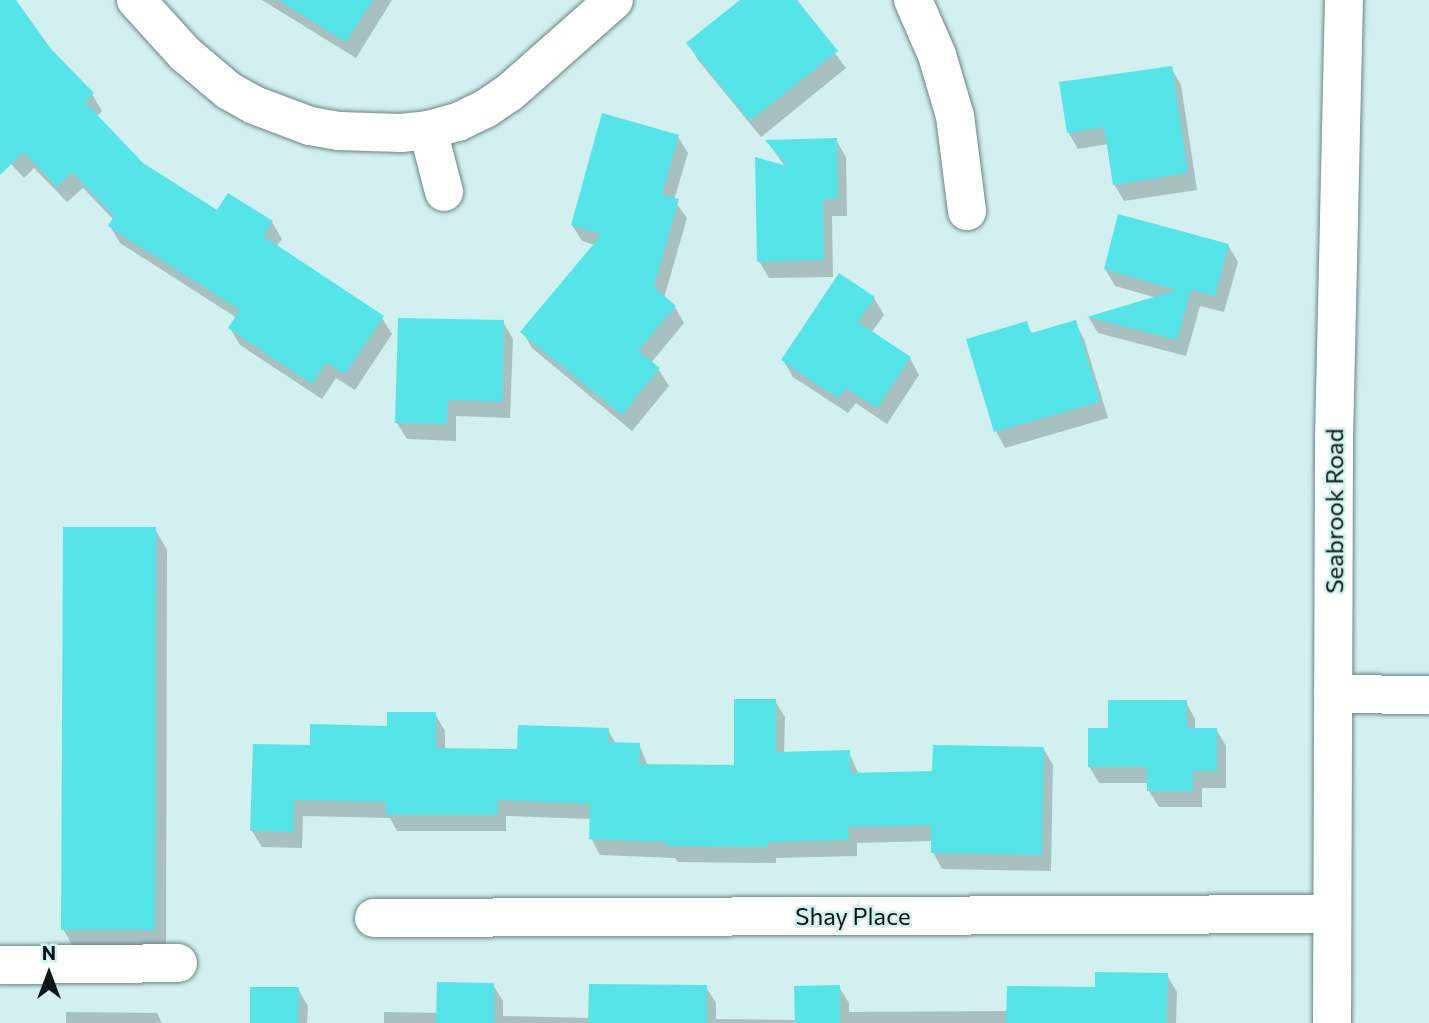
<!DOCTYPE html>
<style>
body{margin:0}
#map{position:relative;width:1429px;height:1023px;overflow:hidden;background:#d2f0f0;font-family:Commissioner,sans-serif}
div>[style]{position:absolute}
[style*='--x']{left:calc(var(--x)*1px);top:calc(var(--y)*1px);width:calc(var(--w)*1px);rotate:calc(var(--a)*1deg)}
.shadow>*{inset:0;background:#0003}
.building>*{inset:0;background:#55e5e8}
.roads{filter:drop-shadow(0 0 2px #6a8585) drop-shadow(0 0 2px #6a8585)}
.minor>*{height:38px;margin:-19px;padding:0 19px;transform-origin:19px;border-radius:19px;background:#fff}
span{translate:-50% -50%;white-space:nowrap;text-align:center;line-height:1.15;-webkit-text-stroke:5px #d2f0f0;paint-order:stroke}
.street-label{font-size:24px;color:#0a1515}
.north{position:absolute;left:14px;top:939px;width:70px;height:70px;-webkit-text-stroke:5px #d2f0f0;paint-order:stroke;rotate:0deg;font-size:19px;font-weight:700;line-height:28px;text-align:center;color:#0a1515}
.north::after{content:'';display:block;margin:auto;width:24px;height:32px;background:#0a1515;clip-path:polygon(50% 0,100% 100%,50% 72%,0 100%)}
</style>
<div id="map">
<div class="shadow">
<i style="clip-path:polygon(0 0,13px 0,50px 50px,92px 94px,102px 111px,96px 117px,142px 165px,218px 213px,272px 222px,282px 239px,276px 247px,382px 318px,392px 334px,355px 390px,336px 378px,322px 399px,240px 345px,230px 328px,237px 318px,120px 243px,110px 226px,114px 220px,83px 188px,67px 202px,34px 168px,24px 178px,0 152px)"></i>
<i style="clip-path:polygon(262px 0,392px 0,356px 58px)"></i>
<i style="clip-path:polygon(743px 0,795px 0,846px 68px,761px 137px,698px 60px,688px 43px)"></i>
<i style="clip-path:polygon(1171px 68px,1181px 85px,1197px 190px,1124px 201px,1114px 184px,1108px 144px,1078px 149px,1068px 132px)"></i>
<i style="clip-path:polygon(678px 137px,688px 153px,674px 200px,687px 218px,664px 298px,675px 307px,684px 323px,651px 363px,659px 370px,669px 386px,632px 431px,532px 348px,523px 332px,595px 245px,582px 241px,572px 225px)"></i>
<i style="clip-path:polygon(836px 140px,846px 157px,847px 216px,832px 216px,833px 277px,769px 278px,759px 261px,786px 168px,768px 142px)"></i>
<i style="clip-path:polygon(1228px 245px,1238px 262px,1224px 312px,1200px 306px,1186px 356px,1098px 333px,1089px 318px,1157px 298px,1115px 286px,1105px 269px)"></i>
<i style="clip-path:polygon(874px 298px,884px 315px,871px 333px,910px 358px,919px 375px,887px 424px,856px 403px,848px 413px,793px 377px,783px 360px)"></i>
<i style="clip-path:polygon(503px 322px,513px 339px,510px 418px,456px 416px,456px 441px,407px 439px,397px 423px)"></i>
<i style="clip-path:polygon(1075px 322px,1084px 339px,1108px 418px,1005px 448px,996px 431px,1026px 323px,1033px 335px)"></i>
<i style="clip-path:polygon(155px 529px,167px 550px,166px 951px,75px 950px,63px 929px)"></i>
<i style="clip-path:polygon(775px 701px,785px 717px,784px 754px,849px 752px,859px 775px,934px 773px,1043px 748px,1053px 765px,1051px 871px,942px 869px,933px 852px,933px 841px,857px 843px,857px 856px,776px 858px,776px 863px,678px 862px,675px 858px,600px 855px,591px 838px,591px 819px,506px 816px,506px 831px,397px 831px,390px 818px,303px 816px,302px 848px,262px 847px,252px 831px,311px 747px,435px 714px,445px 731px,445px 750px,519px 750px,608px 730px,616px 744px,639px 744px,648px 766px,736px 767px)"></i>
<i style="clip-path:polygon(1186px 702px,1195px 719px,1195px 729px,1216px 729px,1226px 746px,1226px 788px,1202px 788px,1202px 807px,1159px 807px,1149px 791px,1149px 783px,1099px 783px,1089px 766px,1109px 729px)"></i>
<i style="clip-path:polygon(1167px 975px,1177px 992px,1176px 1023px,384px 1023px,384px 1012px,438px 1013px,493px 985px,503px 1001px,503px 1016px,590px 1018px,706px 987px,716px 1003px,716px 1019px,797px 1020px,839px 987px,849px 1003px,849px 1012px,1008px 1011px)"></i>
<i style="clip-path:polygon(298px 989px,308px 1006px,307px 1023px,251px 1023px)"></i>
<i style="clip-path:polygon(66px 1012px,157px 1013px,162px 1023px,66px 1023px)"></i>
</div>
<div class="building">
<i style="clip-path:polygon(0 0,16px 0,51px 49px,94px 93px,85px 102px,143px 163px,217px 210px,228px 193px,273px 221px,263px 236px,384px 316px,345px 374px,326px 362px,312px 384px,228px 328px,240px 310px,108px 226px,114px 216px,72px 172px,57px 187px,24px 152px,0 175px)"></i>
<i style="clip-path:polygon(278px 0,373px 0,346px 42px)"></i>
<i style="clip-path:polygon(740px 0,797px 0,838px 51px,750px 121px,686px 43px)"></i>
<i style="clip-path:polygon(1172px 66px,1188px 173px,1113px 185px,1104px 127px,1067px 133px,1059px 82px)"></i>
<i style="clip-path:polygon(602px 113px,679px 135px,662px 195px,679px 199px,654px 287px,676px 306px,638px 351px,660px 368px,622px 415px,520px 332px,602px 234px,571px 225px)"></i>
<i style="clip-path:polygon(837px 138px,838px 199px,823px 199px,824px 260px,757px 262px,755px 157px,787px 166px,765px 140px)"></i>
<i style="clip-path:polygon(1118px 214px,1229px 244px,1215px 296px,1191px 290px,1177px 340px,1087px 317px,1177px 290px,1104px 269px)"></i>
<i style="clip-path:polygon(839px 273px,875px 297px,858px 322px,911px 357px,877px 408px,846px 388px,838px 398px,781px 360px)"></i>
<i style="clip-path:polygon(398px 318px,504px 320px,502px 402px,448px 400px,447px 424px,395px 423px)"></i>
<i style="clip-path:polygon(1076px 320px,1100px 402px,994px 432px,966px 339px,1027px 321px,1031px 333px)"></i>
<i style="clip-path:polygon(63px 527px,156px 527px,155px 930px,61px 930px)"></i>
<i style="clip-path:polygon(734px 699px,776px 699px,776px 752px,850px 750px,850px 773px,932px 771px,933px 745px,1044px 747px,1042px 855px,931px 853px,931px 825px,848px 827px,849px 840px,768px 842px,768px 847px,666px 846px,666px 842px,589px 839px,590px 804px,498px 800px,498px 815px,386px 815px,386px 802px,294px 800px,293px 832px,250px 831px,253px 744px,310px 745px,310px 724px,387px 726px,387px 712px,436px 712px,436px 748px,517px 749px,518px 725px,609px 728px,608px 742px,640px 743px,639px 764px,734px 765px)"></i>
<i style="clip-path:polygon(1108px 700px,1187px 700px,1187px 728px,1217px 728px,1217px 771px,1193px 771px,1193px 791px,1147px 791px,1147px 767px,1088px 767px,1088px 728px,1108px 728px)"></i>
<i style="clip-path:polygon(1095px 972px,1168px 973px,1167px 1023px,1006px 1023px,1007px 986px,1095px 987px)"></i>
<i style="clip-path:polygon(437px 982px,494px 983px,494px 1023px,436px 1023px)"></i>
<i style="clip-path:polygon(589px 984px,707px 985px,707px 1023px,588px 1023px)"></i>
<i style="clip-path:polygon(840px 985px,840px 1023px,795px 1023px,794px 986px)"></i>
<i style="clip-path:polygon(250px 987px,299px 987px,298px 1023px,250px 1023px)"></i>
</div>
<div class="roads">
<div class="minor">
<i style="--x:136;--y:0;--w:73;--a:47.8"></i>
<i style="--x:185;--y:54;--w:57;--a:40.1"></i>
<i style="--x:229;--y:91;--w:29;--a:29"></i>
<i style="--x:254;--y:105;--w:60;--a:20.6"></i>
<i style="--x:310;--y:126;--w:29;--a:10"></i>
<i style="--x:339;--y:131;--w:62;--a:1.8"></i>
<i style="--x:401;--y:133;--w:27;--a:-6"></i>
<i style="--x:428;--y:130;--w:31;--a:-15"></i>
<i style="--x:458;--y:122;--w:30;--a:-26"></i>
<i style="--x:485;--y:109;--w:29;--a:-34"></i>
<i style="--x:509;--y:93;--w:140;--a:-41.5"></i>
<i style="--x:913;--y:0;--w:60;--a:66.4"></i>
<i style="--x:937;--y:55;--w:64;--a:73.6"></i>
<i style="--x:955;--y:116;--w:96;--a:82.8"></i>
<i style="--x:428;--y:130;--w:64;--a:75.5"></i>
<i style="--x:1333;--y:694;--w:96;--a:0.6"></i>
<i style="--x:374;--y:918;--w:958;--a:-0.24"></i>
<i style="--x:0;--y:965;--w:178;--a:-0.6"></i>
<i style="--x:1332;--y:1023;--w:584;--a:-89.8"></i>
<i style="--x:1334;--y:439;--w:439;--a:-88.7"></i>
</div>
</div>
<div class="street-label">
<span style="left:1334px;top:511px;rotate:-90deg">Seabrook Road</span>
<span style="left:853px;top:916px">Shay Place</span>
</div>
<div class="north">N</div>
</div>
